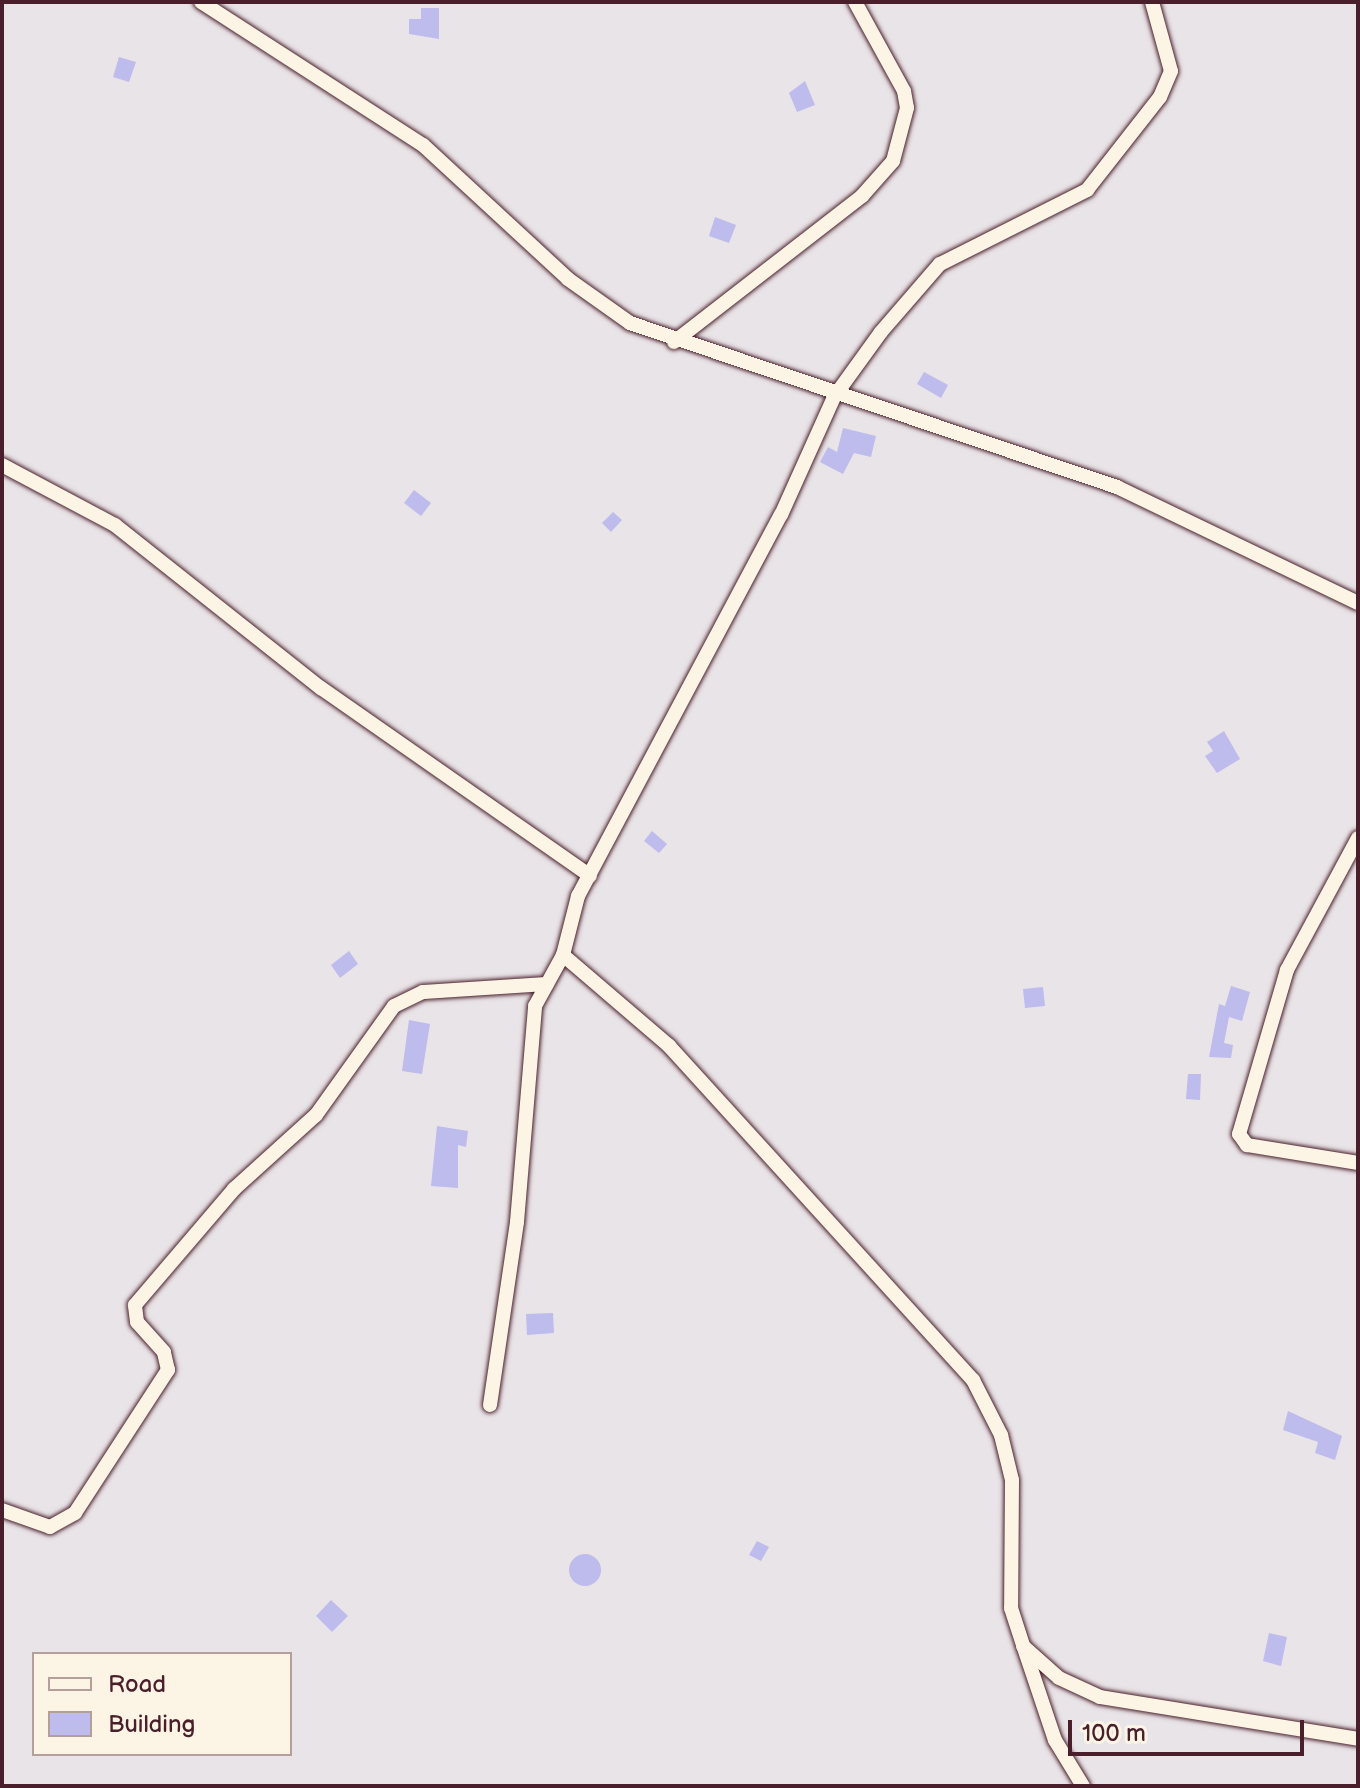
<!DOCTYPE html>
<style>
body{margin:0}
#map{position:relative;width:1360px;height:1788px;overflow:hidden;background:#e9e4e7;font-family:"Balsamiq Sans",sans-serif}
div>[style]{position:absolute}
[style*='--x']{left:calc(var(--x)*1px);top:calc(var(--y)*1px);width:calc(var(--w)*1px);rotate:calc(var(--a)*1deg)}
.building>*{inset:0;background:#bebbed}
.round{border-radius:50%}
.roads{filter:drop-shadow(0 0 2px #4a1f2b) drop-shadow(0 0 2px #4a1f2b)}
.street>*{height:14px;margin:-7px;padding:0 7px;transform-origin:7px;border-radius:7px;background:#fcf5e5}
span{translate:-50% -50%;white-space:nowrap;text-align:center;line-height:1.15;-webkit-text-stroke:7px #fcf5e5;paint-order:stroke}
.frame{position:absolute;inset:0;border:4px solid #4a1f2b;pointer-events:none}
.legend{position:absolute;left:32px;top:1652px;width:260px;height:104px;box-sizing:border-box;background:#fcf5e5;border:2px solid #b59f9b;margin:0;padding:10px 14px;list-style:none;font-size:24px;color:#4a1f2b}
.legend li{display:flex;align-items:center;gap:16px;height:40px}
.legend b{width:40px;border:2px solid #b59f9b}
.scale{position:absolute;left:1068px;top:1720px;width:236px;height:36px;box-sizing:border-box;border:4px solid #4a1f2b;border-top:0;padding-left:10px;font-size:24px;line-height:28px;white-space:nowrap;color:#4a1f2b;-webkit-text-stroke:6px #fcf5e5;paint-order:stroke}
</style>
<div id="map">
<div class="building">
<i style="clip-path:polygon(421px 8px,439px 8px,439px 39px,409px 34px,409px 19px,421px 19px)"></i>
<i style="clip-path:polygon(119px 57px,136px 62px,129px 82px,113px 77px)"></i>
<i style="clip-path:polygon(805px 81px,815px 105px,797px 112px,789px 93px)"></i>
<i style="clip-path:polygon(715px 217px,736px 225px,729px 243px,709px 236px)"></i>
<i style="clip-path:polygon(924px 372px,948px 385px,941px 398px,917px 384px)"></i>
<i style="clip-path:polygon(843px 428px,876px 436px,871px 457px,854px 453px,843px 474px,820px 462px,828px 447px,837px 452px)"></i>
<i style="clip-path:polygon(414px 490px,431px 503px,421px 516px,404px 503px)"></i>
<i style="clip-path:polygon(613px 512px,622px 520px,611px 532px,602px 523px)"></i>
<i style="clip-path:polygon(1224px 731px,1240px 759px,1217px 773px,1205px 756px,1213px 751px,1207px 742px)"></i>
<i style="clip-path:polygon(652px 831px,667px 844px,659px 853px,644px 841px)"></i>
<i style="clip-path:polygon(349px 951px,358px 964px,340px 978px,331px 965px)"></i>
<i style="clip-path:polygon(1231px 986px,1250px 992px,1242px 1021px,1229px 1017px,1224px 1043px,1233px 1045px,1231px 1058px,1209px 1057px,1219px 1004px,1225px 1006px)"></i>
<i style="clip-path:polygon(1043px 987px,1045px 1006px,1025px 1008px,1023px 989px)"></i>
<i style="clip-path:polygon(409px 1020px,430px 1024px,422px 1074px,402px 1071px)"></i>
<i style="clip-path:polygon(1188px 1074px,1201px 1074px,1200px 1100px,1186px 1099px)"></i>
<i style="clip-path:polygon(437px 1126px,468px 1131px,466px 1147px,458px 1145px,458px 1188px,431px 1186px)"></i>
<i style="clip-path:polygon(553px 1313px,554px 1333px,527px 1335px,526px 1314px)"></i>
<i style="clip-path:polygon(1288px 1411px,1342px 1436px,1335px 1460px,1315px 1453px,1318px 1442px,1283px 1430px)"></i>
<i style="clip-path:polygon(757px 1541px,769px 1547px,761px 1561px,749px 1555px)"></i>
<i class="round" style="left:569px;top:1554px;width:32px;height:32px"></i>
<i style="clip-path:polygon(331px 1600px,348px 1616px,332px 1632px,316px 1616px)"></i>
<i style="clip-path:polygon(1269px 1633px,1287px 1637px,1281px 1666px,1263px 1661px)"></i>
</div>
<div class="roads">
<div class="street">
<i style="--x:201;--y:2;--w:264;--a:32.8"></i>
<i style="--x:423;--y:145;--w:197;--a:42.7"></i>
<i style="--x:568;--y:279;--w:76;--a:35.4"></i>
<i style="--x:630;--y:323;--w:514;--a:18.61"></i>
<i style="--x:1117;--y:487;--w:267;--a:25.7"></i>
<i style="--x:674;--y:342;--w:238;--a:-37.8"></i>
<i style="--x:862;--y:196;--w:47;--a:-48.5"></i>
<i style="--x:893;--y:161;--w:55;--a:-75.2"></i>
<i style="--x:907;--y:108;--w:17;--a:-100"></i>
<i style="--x:904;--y:91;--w:102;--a:-118.8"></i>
<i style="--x:2;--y:465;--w:128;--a:28"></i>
<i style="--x:115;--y:525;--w:263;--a:38.4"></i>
<i style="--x:321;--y:688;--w:328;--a:34.9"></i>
<i style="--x:1358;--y:838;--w:150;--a:118.3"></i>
<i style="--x:1287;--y:970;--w:171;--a:106.3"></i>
<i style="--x:1239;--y:1134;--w:14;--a:54"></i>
<i style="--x:1247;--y:1145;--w:112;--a:9.2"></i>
<i style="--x:563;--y:955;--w:140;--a:40.6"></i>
<i style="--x:669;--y:1046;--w:452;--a:47.7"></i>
<i style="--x:973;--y:1380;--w:62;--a:63"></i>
<i style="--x:1001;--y:1435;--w:46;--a:76.3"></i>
<i style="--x:1012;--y:1480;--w:128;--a:90.4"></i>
<i style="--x:1011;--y:1608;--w:40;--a:72"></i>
<i style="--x:1023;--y:1646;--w:48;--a:41.6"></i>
<i style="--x:1059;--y:1678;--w:45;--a:24.9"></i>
<i style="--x:1100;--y:1697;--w:261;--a:9.2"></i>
<i style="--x:490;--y:1405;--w:185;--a:-81.6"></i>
<i style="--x:517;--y:1222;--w:217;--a:-85.2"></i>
<i style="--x:535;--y:1006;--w:58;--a:-61.2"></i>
<i style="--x:563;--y:955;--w:61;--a:-75.7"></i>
<i style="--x:578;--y:896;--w:432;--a:-62"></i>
<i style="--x:781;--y:515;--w:129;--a:-65.8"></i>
<i style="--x:834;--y:397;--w:80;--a:-54.1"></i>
<i style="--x:881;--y:332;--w:90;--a:-49.1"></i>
<i style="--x:940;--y:264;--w:165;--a:-26.7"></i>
<i style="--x:1087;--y:190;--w:118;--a:-51.9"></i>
<i style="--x:1160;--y:97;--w:28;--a:-67"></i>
<i style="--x:1171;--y:71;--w:72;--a:-105.4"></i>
<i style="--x:2;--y:1510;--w:51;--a:19.5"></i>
<i style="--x:50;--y:1527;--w:29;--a:-29"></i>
<i style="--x:75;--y:1513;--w:171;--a:-57"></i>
<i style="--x:168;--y:1370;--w:18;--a:-103"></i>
<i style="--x:164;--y:1352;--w:40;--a:-132"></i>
<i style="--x:137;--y:1322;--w:17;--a:-97"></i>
<i style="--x:135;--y:1305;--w:153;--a:-49.5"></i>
<i style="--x:234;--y:1189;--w:110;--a:-42.1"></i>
<i style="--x:316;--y:1115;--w:134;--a:-54.4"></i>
<i style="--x:394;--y:1006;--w:32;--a:-26"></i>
<i style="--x:423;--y:992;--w:124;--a:-3.7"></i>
<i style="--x:1024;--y:1648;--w:97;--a:71.4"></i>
<i style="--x:1055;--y:1740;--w:54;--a:58.7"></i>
</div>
</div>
<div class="frame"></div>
<ul class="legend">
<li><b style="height:10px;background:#fcf5e5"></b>Road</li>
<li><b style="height:22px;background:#bebbed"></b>Building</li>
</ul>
<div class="scale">100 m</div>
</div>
